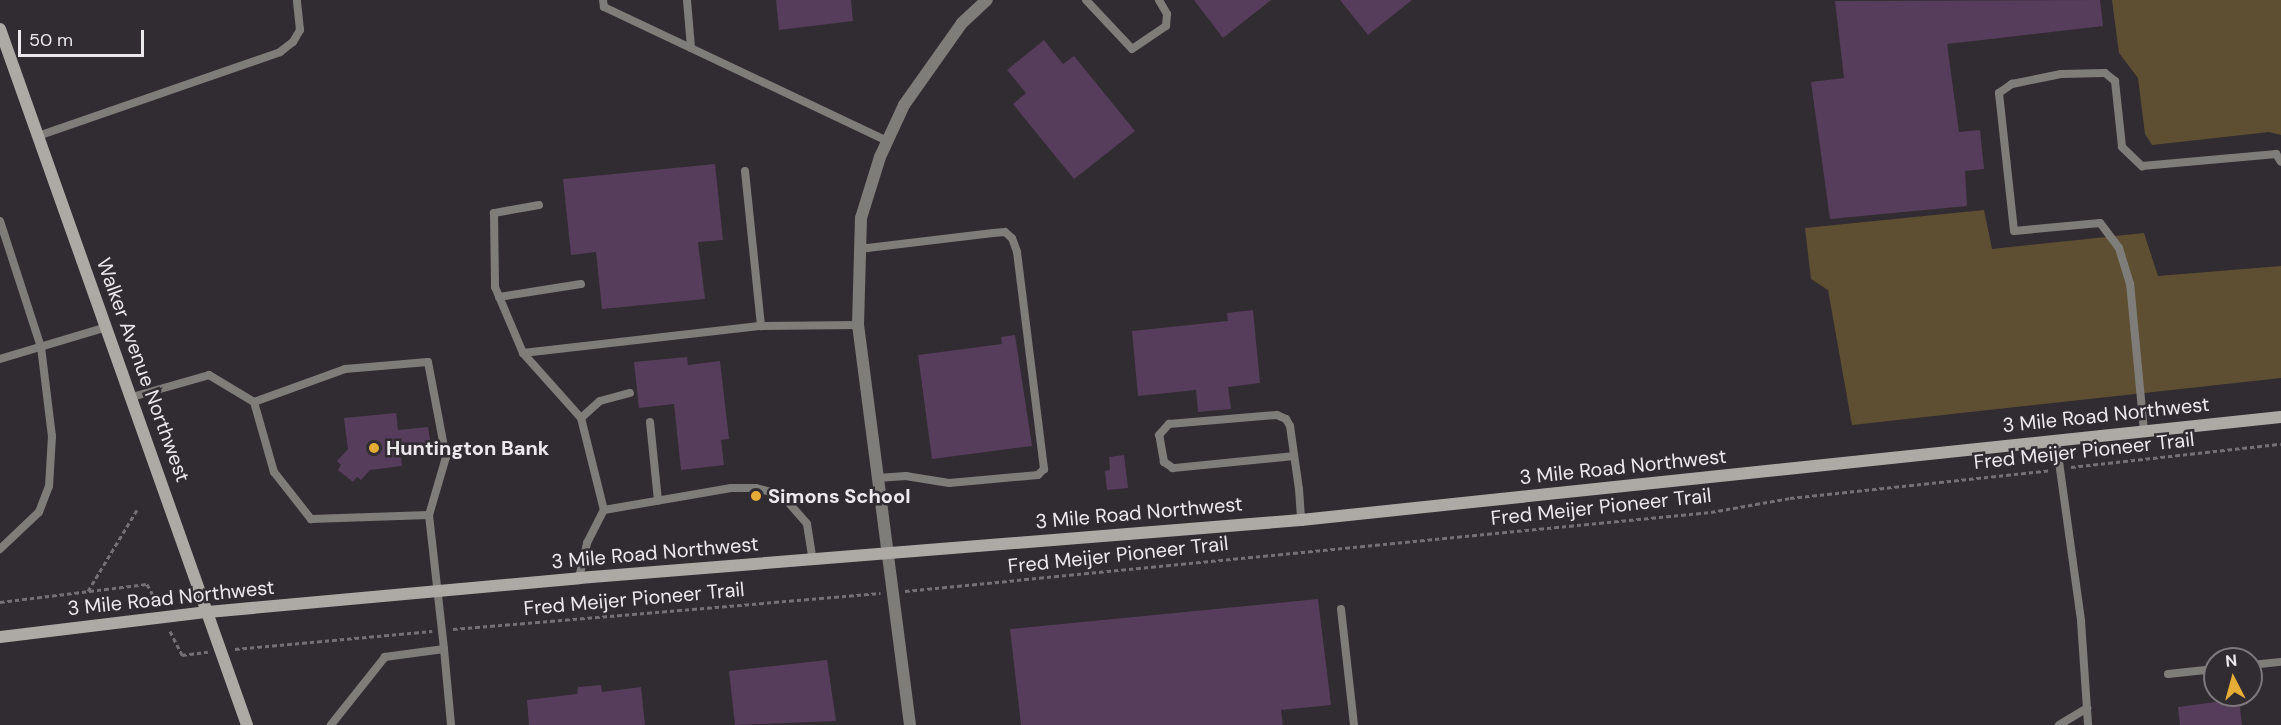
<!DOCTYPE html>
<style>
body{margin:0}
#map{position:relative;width:2281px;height:725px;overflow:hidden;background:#312c31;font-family:"DM Sans",sans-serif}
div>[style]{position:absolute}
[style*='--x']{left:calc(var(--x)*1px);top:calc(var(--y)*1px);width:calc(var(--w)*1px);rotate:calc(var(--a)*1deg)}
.green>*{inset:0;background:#5e4f33}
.building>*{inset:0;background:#563d5b}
.path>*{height:3px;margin-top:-1.5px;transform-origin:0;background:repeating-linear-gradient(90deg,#757075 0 4.5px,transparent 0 7.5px)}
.service>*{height:8px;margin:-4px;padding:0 4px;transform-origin:4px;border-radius:4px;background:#7f7d7a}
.minor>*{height:12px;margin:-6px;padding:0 6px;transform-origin:6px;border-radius:6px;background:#7f7d7a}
.secondary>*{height:12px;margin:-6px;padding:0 6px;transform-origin:6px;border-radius:6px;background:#adaaa6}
.dots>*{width:16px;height:16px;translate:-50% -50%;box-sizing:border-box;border:3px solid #312c31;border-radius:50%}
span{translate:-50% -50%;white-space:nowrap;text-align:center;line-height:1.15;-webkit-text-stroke:5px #312c31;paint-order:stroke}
.street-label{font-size:20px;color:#ece9ed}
.poi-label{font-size:20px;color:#ece9ed;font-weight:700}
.left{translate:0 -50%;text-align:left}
.north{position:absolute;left:2203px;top:647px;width:60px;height:60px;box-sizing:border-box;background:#312c31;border:2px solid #7c787c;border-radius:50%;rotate:354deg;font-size:16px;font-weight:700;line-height:24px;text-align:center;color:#ece9ed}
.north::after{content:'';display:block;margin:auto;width:21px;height:27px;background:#e6ad36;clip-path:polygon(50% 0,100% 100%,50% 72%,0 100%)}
.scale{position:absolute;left:18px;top:30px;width:126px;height:27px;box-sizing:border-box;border:3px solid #ece9ed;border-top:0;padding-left:8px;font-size:18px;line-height:21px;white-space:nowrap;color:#ece9ed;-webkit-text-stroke:4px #312c31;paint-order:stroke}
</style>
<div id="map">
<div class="green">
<i style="clip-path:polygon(2112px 0,2281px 0,2281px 135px,2269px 132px,2152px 145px,2145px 134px,2138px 78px,2119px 53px)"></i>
<i style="clip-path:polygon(1984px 210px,1992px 249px,2144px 233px,2158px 276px,2281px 266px,2281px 378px,1852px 425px,1828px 290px,1811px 279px,1805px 228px)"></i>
</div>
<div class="building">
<i style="clip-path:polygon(776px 0,851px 0,853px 21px,779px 30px)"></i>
<i style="clip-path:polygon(1194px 0,1271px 0,1223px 38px)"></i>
<i style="clip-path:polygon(1340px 0,1412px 0,1368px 35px)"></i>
<i style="clip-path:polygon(2100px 0,2103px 26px,1947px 44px,1959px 132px,1980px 130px,1984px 169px,1965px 171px,1967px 206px,1830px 219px,1811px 82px,1844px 78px,1835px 1px)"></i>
<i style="clip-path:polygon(1044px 40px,1063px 64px,1074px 56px,1135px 131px,1074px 179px,1013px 104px,1026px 93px,1007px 70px)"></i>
<i style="clip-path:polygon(715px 164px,723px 240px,698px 242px,705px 299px,602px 309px,596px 252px,571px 255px,563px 179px)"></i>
<i style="clip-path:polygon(1253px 310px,1260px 383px,1228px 387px,1231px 409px,1198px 412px,1196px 390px,1138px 396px,1132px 331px,1228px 321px,1227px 313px)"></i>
<i style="clip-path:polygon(1015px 335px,1032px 446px,932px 459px,918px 355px,1002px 344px,1001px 337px)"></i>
<i style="clip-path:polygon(687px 357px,688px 365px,720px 361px,729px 439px,721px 440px,724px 465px,681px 470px,674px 404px,639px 408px,634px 362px)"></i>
<i style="clip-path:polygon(396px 413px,398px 430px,428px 427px,431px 446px,400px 449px,402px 466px,370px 470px,361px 480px,357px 477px,353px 482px,338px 470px,341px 465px,337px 461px,348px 449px,344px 418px)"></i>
<i style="clip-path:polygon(1124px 455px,1128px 488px,1107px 490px,1105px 471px,1110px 470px,1109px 457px)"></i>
<i style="clip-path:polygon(1318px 599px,1331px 705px,1281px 710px,1283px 725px,1021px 725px,1010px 629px)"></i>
<i style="clip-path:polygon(827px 660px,836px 721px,735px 725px,729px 671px)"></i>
<i style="clip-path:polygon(601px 685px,602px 692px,641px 687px,645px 725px,529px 725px,527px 700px,577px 694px,578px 687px)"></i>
<i style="clip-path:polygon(2239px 699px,2242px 725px,2180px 725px,2178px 707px)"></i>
</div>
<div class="path">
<i style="--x:2071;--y:467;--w:211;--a:-6.3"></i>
<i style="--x:88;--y:591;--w:97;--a:-58.9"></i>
<i style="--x:905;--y:591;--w:810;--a:-5.6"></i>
<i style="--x:1711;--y:512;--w:80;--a:-10"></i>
<i style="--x:1790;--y:498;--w:262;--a:-6.1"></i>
<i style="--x:0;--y:602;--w:148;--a:-7"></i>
<i style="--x:147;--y:584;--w:21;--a:62"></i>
<i style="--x:453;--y:629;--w:429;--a:-4.8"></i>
<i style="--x:170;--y:631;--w:27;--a:63"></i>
<i style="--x:182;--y:655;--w:26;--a:-7"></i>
<i style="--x:235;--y:649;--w:198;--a:-5.2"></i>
</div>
<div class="service">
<i style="--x:603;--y:0;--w:7;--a:82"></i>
<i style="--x:604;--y:7;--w:313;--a:25.3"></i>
<i style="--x:687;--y:0;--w:48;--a:85.2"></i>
<i style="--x:1086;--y:0;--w:67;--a:46.8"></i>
<i style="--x:1132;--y:49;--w:41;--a:-34.1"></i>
<i style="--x:1166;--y:26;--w:12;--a:-85"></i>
<i style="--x:1167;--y:14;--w:16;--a:-120"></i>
<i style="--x:38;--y:136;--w:256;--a:-19.1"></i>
<i style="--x:280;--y:52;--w:16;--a:-38"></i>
<i style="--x:293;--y:42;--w:14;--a:-60"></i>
<i style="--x:300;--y:30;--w:30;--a:-96"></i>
<i style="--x:745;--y:171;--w:156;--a:84.1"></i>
<i style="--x:539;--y:205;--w:46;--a:169.9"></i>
<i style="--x:494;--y:213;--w:74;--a:89.2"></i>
<i style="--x:495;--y:287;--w:72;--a:67"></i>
<i style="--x:523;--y:353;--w:87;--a:48.3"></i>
<i style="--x:581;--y:418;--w:95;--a:76"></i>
<i style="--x:0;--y:221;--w:133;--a:72"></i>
<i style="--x:41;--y:347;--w:90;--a:83"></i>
<i style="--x:52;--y:436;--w:50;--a:93.4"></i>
<i style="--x:49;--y:486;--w:28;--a:111"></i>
<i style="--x:39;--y:512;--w:54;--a:136.5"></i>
<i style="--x:859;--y:249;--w:135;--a:-6.8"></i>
<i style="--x:993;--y:233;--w:12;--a:-5"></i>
<i style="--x:1005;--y:232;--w:9;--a:41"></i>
<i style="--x:1012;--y:238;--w:15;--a:70"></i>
<i style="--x:1017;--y:252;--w:219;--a:82.9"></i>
<i style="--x:1044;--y:469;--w:8;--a:135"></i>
<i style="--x:1038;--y:475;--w:89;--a:174.9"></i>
<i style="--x:949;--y:483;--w:44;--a:-170.8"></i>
<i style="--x:906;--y:476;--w:29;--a:176"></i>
<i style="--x:499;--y:297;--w:83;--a:-9"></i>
<i style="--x:523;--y:353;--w:240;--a:-6.5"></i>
<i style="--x:761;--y:326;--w:97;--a:-0.6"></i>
<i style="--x:0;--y:359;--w:112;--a:-16.7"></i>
<i style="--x:132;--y:397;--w:80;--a:-15.9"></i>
<i style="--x:209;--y:375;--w:52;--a:31"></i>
<i style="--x:254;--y:402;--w:73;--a:74.1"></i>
<i style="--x:274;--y:472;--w:60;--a:51.8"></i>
<i style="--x:311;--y:519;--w:118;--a:-1.9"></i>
<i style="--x:429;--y:515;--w:135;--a:83.6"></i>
<i style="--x:444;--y:649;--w:60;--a:172.3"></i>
<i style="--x:385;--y:657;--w:87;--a:128.5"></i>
<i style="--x:254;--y:402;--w:97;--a:-19.9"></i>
<i style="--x:345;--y:369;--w:83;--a:-4.8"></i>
<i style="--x:428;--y:362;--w:97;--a:79.3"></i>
<i style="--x:446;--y:457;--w:60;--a:106.3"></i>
<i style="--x:581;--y:418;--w:25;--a:-42"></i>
<i style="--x:600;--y:401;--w:31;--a:-15"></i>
<i style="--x:650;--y:422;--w:79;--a:84.2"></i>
<i style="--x:2144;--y:431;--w:148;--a:-95.4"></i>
<i style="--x:2130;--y:284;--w:38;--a:-107"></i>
<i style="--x:2119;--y:248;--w:31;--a:-127"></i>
<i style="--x:2100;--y:223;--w:86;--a:174.7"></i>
<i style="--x:2014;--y:231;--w:139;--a:-96.2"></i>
<i style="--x:1999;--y:93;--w:16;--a:-35"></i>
<i style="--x:2012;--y:84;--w:50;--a:-11.5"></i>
<i style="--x:2061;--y:74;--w:44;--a:-1.3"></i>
<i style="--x:2105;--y:73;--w:13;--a:39"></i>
<i style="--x:2115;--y:81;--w:66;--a:83.9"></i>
<i style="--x:2122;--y:147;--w:28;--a:44"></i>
<i style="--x:2142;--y:166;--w:135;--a:-5.1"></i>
<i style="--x:2276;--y:154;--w:9;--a:58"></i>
<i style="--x:2056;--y:440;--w:183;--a:82.1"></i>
<i style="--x:2081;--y:621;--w:104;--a:86.1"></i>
<i style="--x:1294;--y:456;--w:122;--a:174.3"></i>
<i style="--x:1173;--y:468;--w:11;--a:-146"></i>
<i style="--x:1164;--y:462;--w:27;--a:-100"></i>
<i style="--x:1159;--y:435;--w:15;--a:-48"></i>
<i style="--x:1169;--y:424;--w:108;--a:-4.8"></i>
<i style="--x:1277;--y:415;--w:10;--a:24"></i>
<i style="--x:1286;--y:419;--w:8;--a:60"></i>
<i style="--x:1290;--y:426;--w:64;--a:81.9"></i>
<i style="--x:1299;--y:489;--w:31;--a:86"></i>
<i style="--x:579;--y:578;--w:36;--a:-77"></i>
<i style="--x:587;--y:543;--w:37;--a:-63"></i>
<i style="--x:604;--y:510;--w:129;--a:-9.8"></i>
<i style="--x:731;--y:488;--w:25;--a:0"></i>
<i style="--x:756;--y:488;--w:27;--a:15"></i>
<i style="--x:782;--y:495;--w:38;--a:49"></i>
<i style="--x:807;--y:524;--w:36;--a:81"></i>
<i style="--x:1341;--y:609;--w:117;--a:83.6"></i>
<i style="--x:444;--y:649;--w:76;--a:84.7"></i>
<i style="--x:2251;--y:665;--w:30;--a:-6"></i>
<i style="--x:2168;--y:674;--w:47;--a:-6.1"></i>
<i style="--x:2059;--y:725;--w:33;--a:-31"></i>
</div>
<div class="minor">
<i style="--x:910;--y:725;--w:403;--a:-97.4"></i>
<i style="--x:858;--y:325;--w:107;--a:-88.4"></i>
<i style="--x:861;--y:218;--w:64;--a:-72.7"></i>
<i style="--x:880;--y:157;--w:57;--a:-65.2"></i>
<i style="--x:904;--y:105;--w:100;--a:-54.7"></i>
<i style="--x:962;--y:23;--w:34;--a:-43"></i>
</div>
<div class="secondary">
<i style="--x:0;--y:29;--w:739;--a:70.46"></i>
<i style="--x:0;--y:637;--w:209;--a:-6.9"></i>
<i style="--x:208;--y:612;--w:373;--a:-5.2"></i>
<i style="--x:579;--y:578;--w:724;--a:-4.59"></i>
<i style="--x:1301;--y:520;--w:985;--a:-6"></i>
</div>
<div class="dots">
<i style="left:374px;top:448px;background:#e6ad36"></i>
<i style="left:756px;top:496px;background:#e6ad36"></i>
</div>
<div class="street-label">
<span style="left:143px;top:370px;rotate:70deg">Walker Avenue Northwest</span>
<span style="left:2106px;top:415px;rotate:-6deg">3 Mile Road Northwest</span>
<span style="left:2084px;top:451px;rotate:-6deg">Fred Meijer Pioneer Trail</span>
<span style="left:1623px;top:467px;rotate:-6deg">3 Mile Road Northwest</span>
<span style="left:1601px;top:507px;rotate:-6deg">Fred Meijer Pioneer Trail</span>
<span style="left:1139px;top:513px;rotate:-5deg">3 Mile Road Northwest</span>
<span style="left:655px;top:553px;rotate:-5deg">3 Mile Road Northwest</span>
<span style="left:1118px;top:555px;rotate:-6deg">Fred Meijer Pioneer Trail</span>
<span style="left:171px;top:598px;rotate:-6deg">3 Mile Road Northwest</span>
<span style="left:634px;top:599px;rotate:-5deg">Fred Meijer Pioneer Trail</span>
</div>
<div class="poi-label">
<span class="left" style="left:386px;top:448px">Huntington Bank</span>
<span class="left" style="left:768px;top:496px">Simons School</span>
</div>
<div class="north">N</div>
<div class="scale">50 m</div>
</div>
